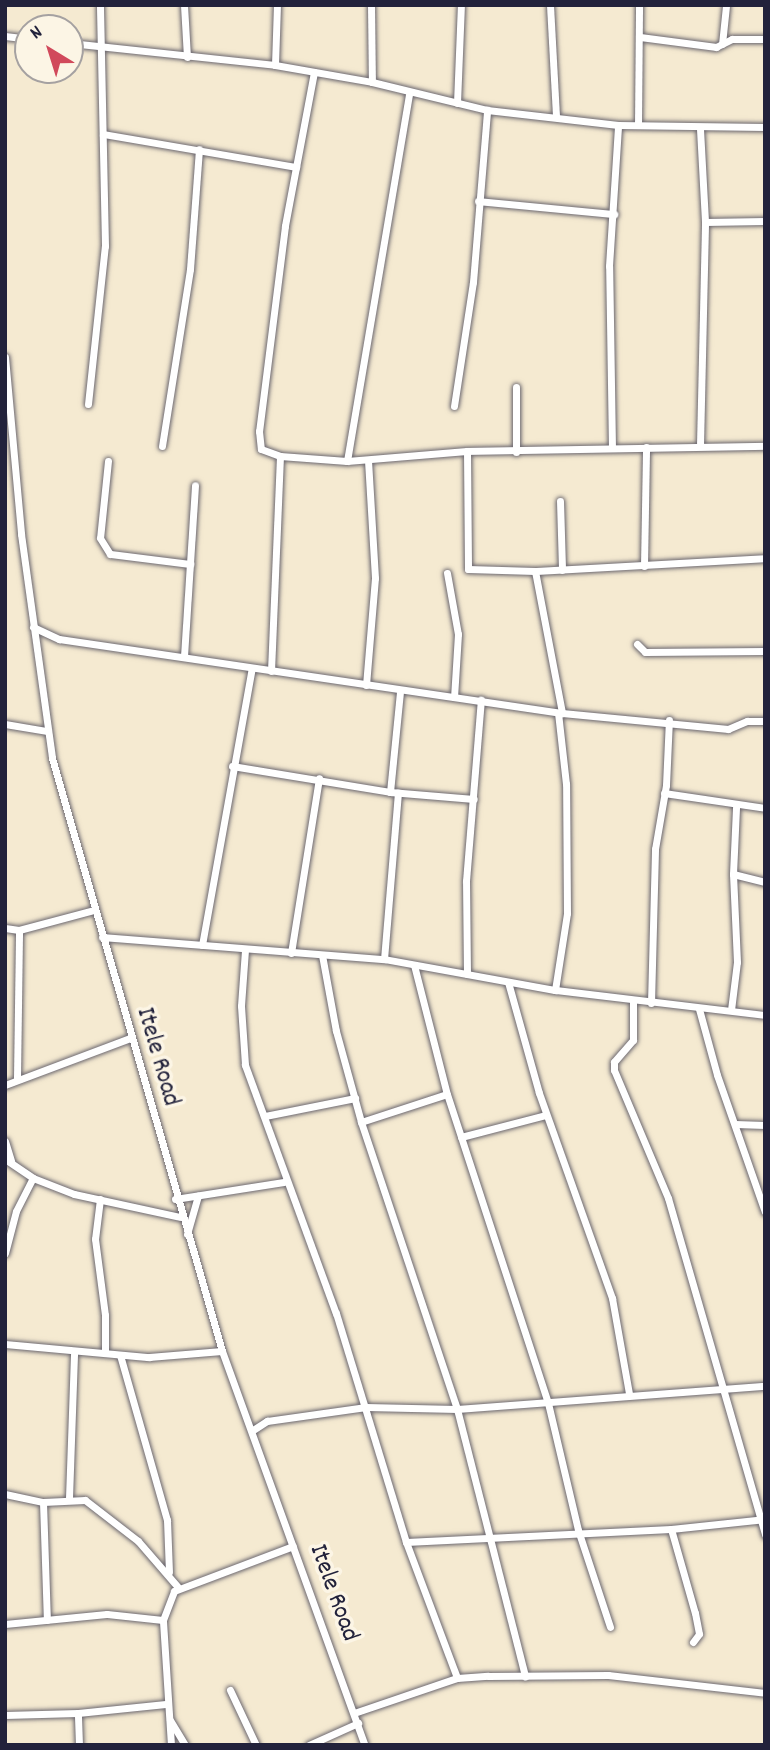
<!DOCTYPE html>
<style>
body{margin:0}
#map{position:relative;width:770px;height:1750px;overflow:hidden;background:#f5ead1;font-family:Dekko,sans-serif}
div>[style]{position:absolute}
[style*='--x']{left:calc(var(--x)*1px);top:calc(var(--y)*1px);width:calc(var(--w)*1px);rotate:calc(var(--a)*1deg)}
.roads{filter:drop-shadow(0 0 2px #6c6870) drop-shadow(0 0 2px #6c6870)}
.minor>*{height:7px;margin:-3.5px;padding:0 3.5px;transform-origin:3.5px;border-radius:3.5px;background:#fff}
span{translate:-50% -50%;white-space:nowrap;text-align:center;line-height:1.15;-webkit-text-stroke:7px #fcf5e5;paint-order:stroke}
.street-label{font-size:26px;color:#22223b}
.frame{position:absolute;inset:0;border:7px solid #22223b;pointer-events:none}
.north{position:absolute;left:14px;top:14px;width:70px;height:70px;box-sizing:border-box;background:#fcf5e5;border:2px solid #a5a1a1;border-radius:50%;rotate:322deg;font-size:19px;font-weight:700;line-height:28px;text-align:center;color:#22223b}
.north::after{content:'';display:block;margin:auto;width:24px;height:32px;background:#d1495b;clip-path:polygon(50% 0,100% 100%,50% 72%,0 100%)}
</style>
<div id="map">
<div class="roads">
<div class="minor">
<i style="--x:184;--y:5;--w:52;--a:86.7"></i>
<i style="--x:371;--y:5;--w:77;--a:89.3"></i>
<i style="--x:550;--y:5;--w:112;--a:86.9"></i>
<i style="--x:5;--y:36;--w:23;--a:7"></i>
<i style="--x:640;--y:37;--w:77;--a:7.5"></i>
<i style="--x:716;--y:47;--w:18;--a:-27"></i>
<i style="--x:732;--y:39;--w:33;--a:0"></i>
<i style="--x:70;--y:43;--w:206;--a:6.1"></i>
<i style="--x:275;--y:65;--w:98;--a:9.9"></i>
<i style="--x:372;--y:82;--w:118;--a:13.7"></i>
<i style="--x:487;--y:110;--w:132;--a:6.5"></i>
<i style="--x:618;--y:125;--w:147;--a:0.8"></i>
<i style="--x:722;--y:44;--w:39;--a:-84"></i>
<i style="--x:275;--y:65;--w:60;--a:-88.1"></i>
<i style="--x:314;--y:72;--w:157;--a:100.7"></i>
<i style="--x:285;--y:226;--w:207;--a:97.2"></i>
<i style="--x:259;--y:431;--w:18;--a:84"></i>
<i style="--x:261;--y:449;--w:20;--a:20"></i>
<i style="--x:280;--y:456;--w:67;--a:4.3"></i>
<i style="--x:347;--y:461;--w:120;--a:-4.8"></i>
<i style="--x:467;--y:451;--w:118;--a:89.5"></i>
<i style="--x:468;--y:569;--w:67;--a:1.7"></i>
<i style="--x:535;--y:571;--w:230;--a:-3.2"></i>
<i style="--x:457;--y:103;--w:98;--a:-87.7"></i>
<i style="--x:638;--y:125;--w:120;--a:-89.5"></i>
<i style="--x:700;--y:129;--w:93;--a:86.9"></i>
<i style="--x:705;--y:222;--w:60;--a:-1"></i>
<i style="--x:103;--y:134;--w:196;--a:9.7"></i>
<i style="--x:478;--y:201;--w:137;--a:5.5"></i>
<i style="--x:5;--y:357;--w:178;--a:84.8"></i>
<i style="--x:21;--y:534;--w:226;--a:82.1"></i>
<i style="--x:52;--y:758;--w:617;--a:74"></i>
<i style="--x:222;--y:1351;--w:419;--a:70.1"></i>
<i style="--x:88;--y:404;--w:159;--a:-83.9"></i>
<i style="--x:105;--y:246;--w:241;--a:-91.2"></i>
<i style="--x:454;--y:406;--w:125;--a:-81.3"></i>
<i style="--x:473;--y:282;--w:173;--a:-85.3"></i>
<i style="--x:700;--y:445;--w:223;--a:-88.7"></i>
<i style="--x:162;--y:446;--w:179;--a:-81"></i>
<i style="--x:190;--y:269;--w:120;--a:-85.7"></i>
<i style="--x:612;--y:448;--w:182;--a:-90.9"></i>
<i style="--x:609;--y:266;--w:141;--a:-86.3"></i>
<i style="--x:467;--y:451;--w:298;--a:-1"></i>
<i style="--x:516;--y:452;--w:65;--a:-90"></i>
<i style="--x:108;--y:461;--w:77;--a:95.9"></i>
<i style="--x:100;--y:538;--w:19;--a:58"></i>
<i style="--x:110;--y:554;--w:81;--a:7.1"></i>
<i style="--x:347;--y:461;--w:373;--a:-80.4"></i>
<i style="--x:560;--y:501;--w:69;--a:88.3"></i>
<i style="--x:644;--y:566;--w:119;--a:-89"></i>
<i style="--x:535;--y:571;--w:145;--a:79.2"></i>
<i style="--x:447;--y:573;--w:62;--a:79.8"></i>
<i style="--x:458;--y:634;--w:63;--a:93.6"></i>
<i style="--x:33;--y:627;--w:29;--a:25"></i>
<i style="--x:59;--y:639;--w:508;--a:8.37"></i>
<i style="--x:562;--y:713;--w:167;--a:5.5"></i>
<i style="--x:728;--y:729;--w:21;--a:-23"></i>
<i style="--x:747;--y:721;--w:18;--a:0"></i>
<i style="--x:637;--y:644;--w:11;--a:45"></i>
<i style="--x:645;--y:652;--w:120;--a:-0.5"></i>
<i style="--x:184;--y:656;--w:171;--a:-86.3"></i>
<i style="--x:271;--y:671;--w:215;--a:-87.6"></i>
<i style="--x:366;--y:685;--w:107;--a:-85.2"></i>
<i style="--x:375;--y:578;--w:117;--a:-93.4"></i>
<i style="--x:5;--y:724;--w:43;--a:9.5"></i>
<i style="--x:232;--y:766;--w:160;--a:9.3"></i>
<i style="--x:390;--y:792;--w:84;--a:4.8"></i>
<i style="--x:390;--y:792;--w:100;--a:-84.3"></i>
<i style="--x:664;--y:793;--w:102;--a:8.4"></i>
<i style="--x:733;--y:874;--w:33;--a:14"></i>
<i style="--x:5;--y:928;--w:14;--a:8"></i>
<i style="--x:19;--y:930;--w:78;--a:-14.9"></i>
<i style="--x:102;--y:937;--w:283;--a:4.5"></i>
<i style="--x:384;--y:959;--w:174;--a:10.3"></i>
<i style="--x:555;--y:990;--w:211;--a:6.8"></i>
<i style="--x:202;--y:945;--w:281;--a:-79.8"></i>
<i style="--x:245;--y:950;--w:56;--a:94.1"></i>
<i style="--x:241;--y:1006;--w:59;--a:86.1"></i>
<i style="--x:245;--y:1065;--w:264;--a:69.9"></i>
<i style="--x:336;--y:1313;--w:239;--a:73"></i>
<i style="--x:406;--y:1542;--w:145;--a:69.4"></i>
<i style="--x:291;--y:953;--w:177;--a:-80.9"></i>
<i style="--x:322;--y:955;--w:77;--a:79.6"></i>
<i style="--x:336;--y:1031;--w:94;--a:74.6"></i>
<i style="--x:361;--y:1122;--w:303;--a:71.5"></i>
<i style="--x:457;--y:1409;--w:276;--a:75.7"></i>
<i style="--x:384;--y:959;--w:167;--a:-85.2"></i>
<i style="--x:414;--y:965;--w:133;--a:75.7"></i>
<i style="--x:447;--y:1094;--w:325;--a:71.9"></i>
<i style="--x:548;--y:1403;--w:130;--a:76.7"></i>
<i style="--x:578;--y:1530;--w:102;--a:71.7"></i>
<i style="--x:467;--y:974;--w:93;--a:-90.6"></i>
<i style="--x:466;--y:881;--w:182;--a:-85.3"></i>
<i style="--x:508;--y:982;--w:115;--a:74.4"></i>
<i style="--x:539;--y:1093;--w:218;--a:70.4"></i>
<i style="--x:612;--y:1298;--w:97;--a:79.9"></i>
<i style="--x:555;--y:990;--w:78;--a:-81.1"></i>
<i style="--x:567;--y:913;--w:129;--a:-90.4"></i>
<i style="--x:566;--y:784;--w:71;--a:-96.4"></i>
<i style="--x:633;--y:1000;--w:40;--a:90"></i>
<i style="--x:633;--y:1040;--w:29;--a:131"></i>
<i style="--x:614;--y:1062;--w:8;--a:90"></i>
<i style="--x:614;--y:1070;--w:139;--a:67.1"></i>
<i style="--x:668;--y:1198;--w:351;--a:73.9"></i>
<i style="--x:651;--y:1003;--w:154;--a:-88.5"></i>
<i style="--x:655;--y:849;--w:65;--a:-80.2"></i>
<i style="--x:666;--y:785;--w:65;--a:-87.4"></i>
<i style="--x:699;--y:1009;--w:68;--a:74.7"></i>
<i style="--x:717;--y:1075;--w:145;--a:70.7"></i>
<i style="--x:731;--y:1010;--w:48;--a:-82.9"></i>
<i style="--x:737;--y:962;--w:88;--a:-92.6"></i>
<i style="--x:733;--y:874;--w:67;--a:-87.4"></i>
<i style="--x:17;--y:1078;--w:148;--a:-89.2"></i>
<i style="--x:5;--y:1085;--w:134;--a:-20.6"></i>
<i style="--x:265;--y:1116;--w:92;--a:-11.3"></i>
<i style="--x:361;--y:1122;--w:90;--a:-18"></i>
<i style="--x:735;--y:1124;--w:30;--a:2"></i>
<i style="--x:461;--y:1137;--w:88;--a:-14.5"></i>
<i style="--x:5;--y:1141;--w:21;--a:73"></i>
<i style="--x:5;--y:1159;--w:34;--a:34"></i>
<i style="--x:33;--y:1178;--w:44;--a:21.3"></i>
<i style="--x:74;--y:1194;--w:108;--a:12.2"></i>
<i style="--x:100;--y:1199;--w:40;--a:97.1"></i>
<i style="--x:95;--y:1239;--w:77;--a:82.5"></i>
<i style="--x:105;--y:1315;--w:35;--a:90"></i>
<i style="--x:175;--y:1199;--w:110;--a:-8.9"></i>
<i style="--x:187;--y:1234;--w:40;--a:-74"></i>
<i style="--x:5;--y:1253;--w:43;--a:-75.3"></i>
<i style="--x:16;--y:1211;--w:37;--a:-63"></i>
<i style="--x:5;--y:1344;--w:145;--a:5.2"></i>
<i style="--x:149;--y:1357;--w:73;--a:-4.7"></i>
<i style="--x:120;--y:1355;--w:172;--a:74.1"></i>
<i style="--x:167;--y:1520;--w:52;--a:87.8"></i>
<i style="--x:253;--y:1430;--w:17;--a:-33"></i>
<i style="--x:267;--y:1421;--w:100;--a:-8"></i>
<i style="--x:366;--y:1407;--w:91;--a:1.3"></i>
<i style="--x:457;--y:1409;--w:309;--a:-4.3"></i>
<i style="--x:5;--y:1494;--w:39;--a:12"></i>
<i style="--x:43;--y:1502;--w:42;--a:-2.7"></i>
<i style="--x:85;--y:1500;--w:67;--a:37.7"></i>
<i style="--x:138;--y:1541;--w:60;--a:49.1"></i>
<i style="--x:69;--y:1498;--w:144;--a:-88"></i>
<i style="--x:43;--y:1502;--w:118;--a:88.1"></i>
<i style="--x:671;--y:1529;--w:87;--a:74.1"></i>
<i style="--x:695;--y:1613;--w:21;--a:79"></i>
<i style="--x:699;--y:1634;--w:10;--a:127"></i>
<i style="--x:406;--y:1542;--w:265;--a:-2.8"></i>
<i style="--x:671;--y:1529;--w:95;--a:-6.1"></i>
<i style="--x:5;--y:1624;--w:102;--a:-5.6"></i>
<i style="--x:107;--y:1614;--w:56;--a:6.1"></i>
<i style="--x:230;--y:1690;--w:61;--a:64.7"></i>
<i style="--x:354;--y:1713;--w:109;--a:-18.8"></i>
<i style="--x:457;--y:1678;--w:31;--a:-4"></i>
<i style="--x:488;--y:1676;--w:120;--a:-0.5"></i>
<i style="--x:608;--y:1675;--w:158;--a:6.5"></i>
<i style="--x:5;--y:1715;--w:73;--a:-1.6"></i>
<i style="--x:170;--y:1720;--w:29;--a:59"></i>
<i style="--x:79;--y:1745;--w:32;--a:-92"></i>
<i style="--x:78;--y:1713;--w:88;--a:-5.8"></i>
<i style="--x:171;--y:1745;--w:125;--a:-93.7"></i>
<i style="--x:163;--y:1620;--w:31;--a:-69"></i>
<i style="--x:174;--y:1591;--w:127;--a:-20.7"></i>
<i style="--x:309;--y:1745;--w:54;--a:-24.2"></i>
</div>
</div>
<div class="street-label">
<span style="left:157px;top:1057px;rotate:74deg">Itele Road</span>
<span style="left:333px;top:1593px;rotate:70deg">Itele Road</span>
</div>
<div class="frame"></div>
<div class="north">N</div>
</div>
